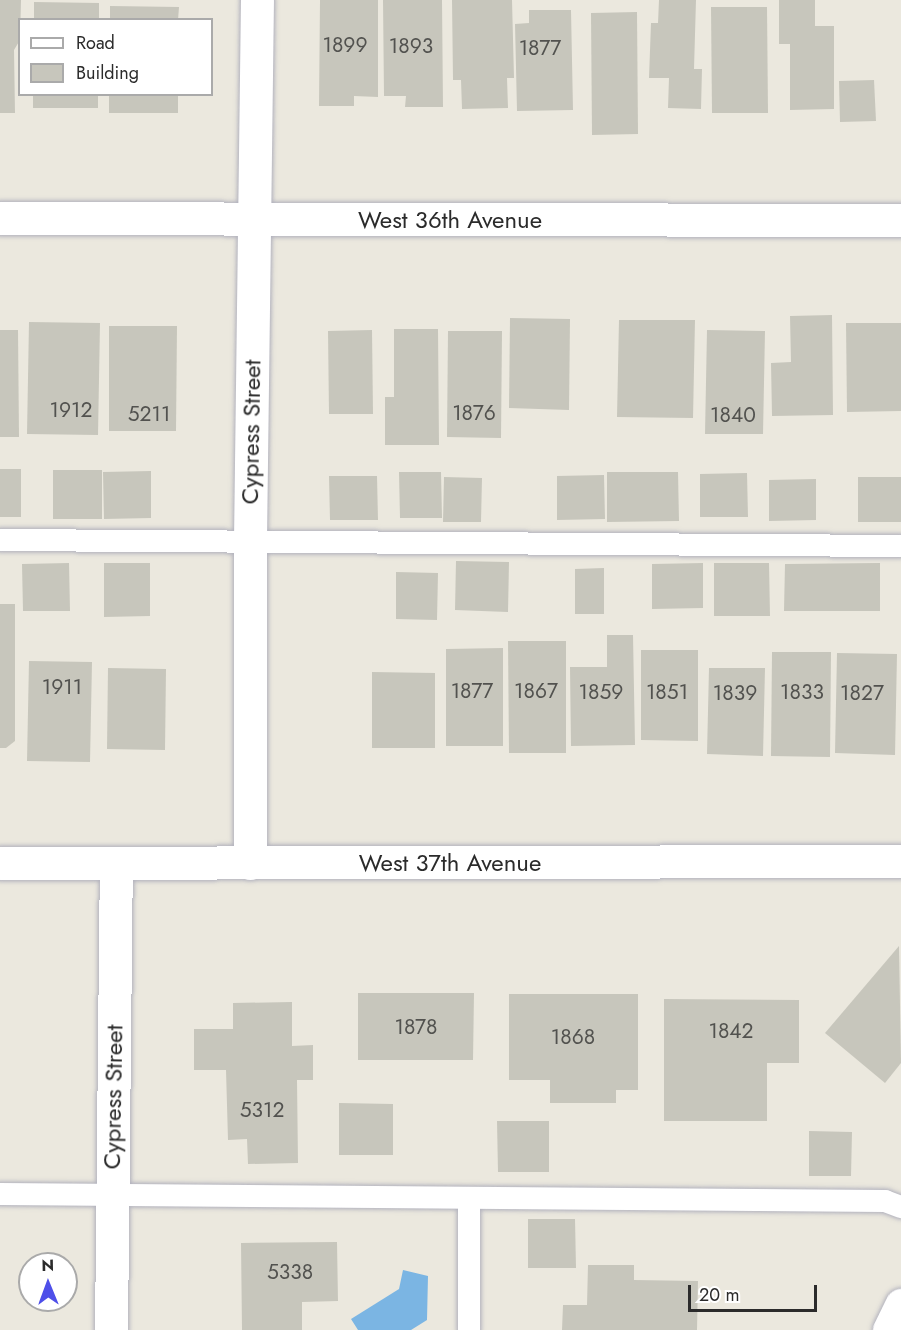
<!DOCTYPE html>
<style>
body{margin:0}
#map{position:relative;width:901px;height:1330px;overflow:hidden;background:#ebe8de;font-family:Jost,sans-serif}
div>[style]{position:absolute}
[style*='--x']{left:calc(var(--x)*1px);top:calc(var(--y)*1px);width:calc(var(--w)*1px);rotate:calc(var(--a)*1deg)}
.water>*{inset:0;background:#7bb5e3}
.building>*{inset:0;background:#c7c6bc}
.roads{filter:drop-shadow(0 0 2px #b2b2bd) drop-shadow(0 0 2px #b2b2bd)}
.service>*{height:22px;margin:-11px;padding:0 11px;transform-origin:11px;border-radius:11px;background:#fff}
.minor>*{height:33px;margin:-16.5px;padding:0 16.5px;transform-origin:16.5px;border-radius:16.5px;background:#fff}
span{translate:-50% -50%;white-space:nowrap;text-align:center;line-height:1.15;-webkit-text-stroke:4.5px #fff;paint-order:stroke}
.number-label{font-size:21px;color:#52524f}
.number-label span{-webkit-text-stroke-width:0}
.street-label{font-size:24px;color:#2b2b2b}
.legend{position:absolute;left:18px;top:18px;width:195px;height:78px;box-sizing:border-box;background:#fff;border:2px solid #aaa;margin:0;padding:8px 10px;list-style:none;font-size:18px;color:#2b2b2b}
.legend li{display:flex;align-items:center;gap:12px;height:30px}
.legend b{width:30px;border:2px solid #aaa}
.north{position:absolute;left:18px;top:1252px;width:60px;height:60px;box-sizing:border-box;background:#fff;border:2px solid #aaa;border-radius:50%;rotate:359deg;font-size:16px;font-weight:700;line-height:24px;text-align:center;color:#2b2b2b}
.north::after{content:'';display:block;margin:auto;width:21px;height:27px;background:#4e4fe9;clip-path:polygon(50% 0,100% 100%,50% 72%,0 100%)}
.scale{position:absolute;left:688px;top:1285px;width:129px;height:27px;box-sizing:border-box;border:3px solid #2b2b2b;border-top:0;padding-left:8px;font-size:18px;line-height:21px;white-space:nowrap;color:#2b2b2b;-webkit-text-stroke:4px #fff;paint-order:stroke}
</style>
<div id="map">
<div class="water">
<i style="clip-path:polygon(403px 1270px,428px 1276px,427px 1320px,411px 1330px,358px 1330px,351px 1319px,399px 1289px)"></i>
</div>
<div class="building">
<i style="clip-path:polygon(0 0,21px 0,20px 40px,14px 50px,15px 113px,0 113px)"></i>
<i style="clip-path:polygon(320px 0,378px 0,378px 97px,354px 96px,354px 106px,319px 106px)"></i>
<i style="clip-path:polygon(383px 0,442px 0,443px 107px,405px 107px,406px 96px,384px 96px)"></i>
<i style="clip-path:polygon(452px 0,512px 0,514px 78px,507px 78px,508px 108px,462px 109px,461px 80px,453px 80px)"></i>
<i style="clip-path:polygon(659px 0,696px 0,694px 69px,702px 69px,701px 109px,668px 108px,669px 78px,649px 78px,651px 23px,658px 23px)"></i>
<i style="clip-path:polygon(779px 0,815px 0,815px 26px,834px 26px,834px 109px,790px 110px,790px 44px,779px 44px)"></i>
<i style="clip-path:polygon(34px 2px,99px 3px,99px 20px,34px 20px)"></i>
<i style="clip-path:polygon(110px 6px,179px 7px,178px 20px,110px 20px)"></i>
<i style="clip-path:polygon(711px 7px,767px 7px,768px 113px,712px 113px)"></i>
<i style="clip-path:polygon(529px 10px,571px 10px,573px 110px,517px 111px,515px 24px,529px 23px)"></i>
<i style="clip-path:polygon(637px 12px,638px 134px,592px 135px,591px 13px)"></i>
<i style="clip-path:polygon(874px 80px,876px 121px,840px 122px,839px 81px)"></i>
<i style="clip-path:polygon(33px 94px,98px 94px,98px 108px,33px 108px)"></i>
<i style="clip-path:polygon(109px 94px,178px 94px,178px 113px,109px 113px)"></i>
<i style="clip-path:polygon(832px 315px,833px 415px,772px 416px,771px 363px,791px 362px,790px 316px)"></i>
<i style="clip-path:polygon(510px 318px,570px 319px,569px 410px,509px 408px)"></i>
<i style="clip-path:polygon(619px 320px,695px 320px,693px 418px,617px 417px)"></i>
<i style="clip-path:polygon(29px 322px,100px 323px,98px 435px,27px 434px)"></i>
<i style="clip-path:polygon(846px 323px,901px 323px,901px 411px,847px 412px)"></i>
<i style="clip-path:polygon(109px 326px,177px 326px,176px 431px,109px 431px)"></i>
<i style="clip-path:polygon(394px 329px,438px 329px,439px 445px,385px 445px,385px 397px,394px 397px)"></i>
<i style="clip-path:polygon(0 330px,18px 330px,19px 437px,0 437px)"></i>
<i style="clip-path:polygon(372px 330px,373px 414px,329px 414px,328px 331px)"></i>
<i style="clip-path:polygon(707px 330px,765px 331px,763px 434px,705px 434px)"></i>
<i style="clip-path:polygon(448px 331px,502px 331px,501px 438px,447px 437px)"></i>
<i style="clip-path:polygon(0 469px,21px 469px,21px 517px,0 517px)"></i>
<i style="clip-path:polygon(53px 470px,102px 470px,102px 519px,53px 519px)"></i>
<i style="clip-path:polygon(151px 471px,151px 518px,104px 519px,103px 472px)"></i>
<i style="clip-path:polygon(399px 472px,441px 472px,442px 518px,400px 518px)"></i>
<i style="clip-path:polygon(607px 472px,678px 472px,679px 521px,607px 522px)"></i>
<i style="clip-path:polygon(747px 473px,748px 517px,700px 517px,700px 474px)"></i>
<i style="clip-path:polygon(604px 475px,605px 519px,557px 520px,557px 476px)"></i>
<i style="clip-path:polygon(329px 476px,377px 476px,378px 520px,330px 520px)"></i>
<i style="clip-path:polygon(444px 477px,482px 478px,481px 522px,443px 522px)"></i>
<i style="clip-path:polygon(858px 477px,901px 477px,901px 522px,858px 522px)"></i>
<i style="clip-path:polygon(816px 479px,816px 520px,769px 521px,769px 480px)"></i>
<i style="clip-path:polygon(456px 561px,509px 562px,508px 612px,455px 610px)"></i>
<i style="clip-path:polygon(69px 563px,70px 611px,23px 611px,22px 564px)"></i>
<i style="clip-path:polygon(104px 563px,150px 563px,150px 616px,104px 617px)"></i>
<i style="clip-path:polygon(703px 563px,703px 608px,652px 609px,652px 564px)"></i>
<i style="clip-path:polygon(714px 563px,769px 563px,770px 616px,714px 616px)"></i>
<i style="clip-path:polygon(880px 563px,880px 611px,784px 611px,785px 564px)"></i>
<i style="clip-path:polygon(604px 568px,604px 614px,575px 614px,575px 569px)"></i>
<i style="clip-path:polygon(396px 572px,438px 573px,437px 620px,396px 619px)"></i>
<i style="clip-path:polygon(0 604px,15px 604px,15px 741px,6px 748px,0 748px)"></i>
<i style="clip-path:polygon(607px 635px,633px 635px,635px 745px,571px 746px,570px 667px,607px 667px)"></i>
<i style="clip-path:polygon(508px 641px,566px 641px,566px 753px,509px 753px)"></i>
<i style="clip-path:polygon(503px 648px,503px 746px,446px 746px,446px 649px)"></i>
<i style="clip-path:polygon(641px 650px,698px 650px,698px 741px,641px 740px)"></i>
<i style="clip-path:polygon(772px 652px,831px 652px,830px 757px,771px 756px)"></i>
<i style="clip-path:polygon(837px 653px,897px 654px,895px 755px,835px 753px)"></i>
<i style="clip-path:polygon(29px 661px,92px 662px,90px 762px,27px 761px)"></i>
<i style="clip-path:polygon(108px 668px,166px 669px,165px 750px,107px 749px)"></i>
<i style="clip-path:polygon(709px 668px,765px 668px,763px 756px,707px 754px)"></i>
<i style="clip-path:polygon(372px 672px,435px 673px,435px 748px,372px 748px)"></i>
<i style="clip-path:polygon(899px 946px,901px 1063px,885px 1083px,825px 1033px)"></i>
<i style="clip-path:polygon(358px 993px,474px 993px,473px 1060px,358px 1060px)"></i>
<i style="clip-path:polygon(509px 994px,638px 994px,638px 1090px,616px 1090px,616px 1103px,550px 1103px,550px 1080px,509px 1080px)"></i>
<i style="clip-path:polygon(664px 999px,799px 1000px,799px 1063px,767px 1063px,767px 1121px,664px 1121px)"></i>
<i style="clip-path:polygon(292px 1002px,292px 1046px,313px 1045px,313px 1080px,297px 1080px,298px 1163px,248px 1164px,247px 1139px,228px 1140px,226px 1070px,194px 1070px,194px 1029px,233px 1029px,233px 1003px)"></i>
<i style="clip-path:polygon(339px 1103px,393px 1104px,393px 1155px,339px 1155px)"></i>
<i style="clip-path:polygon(497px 1121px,549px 1121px,549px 1172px,498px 1172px)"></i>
<i style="clip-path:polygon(809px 1131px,852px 1132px,851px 1176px,809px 1176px)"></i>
<i style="clip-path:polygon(528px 1219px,575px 1219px,576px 1268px,528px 1268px)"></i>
<i style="clip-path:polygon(337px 1242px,338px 1301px,302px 1302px,302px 1330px,242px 1330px,241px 1243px)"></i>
<i style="clip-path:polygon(588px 1265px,634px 1265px,634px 1280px,698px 1281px,697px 1330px,562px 1330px,563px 1305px,587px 1305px)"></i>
</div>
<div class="roads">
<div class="service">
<i style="--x:0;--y:540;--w:901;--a:0.38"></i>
<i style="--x:0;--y:1194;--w:885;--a:0.45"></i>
<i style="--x:885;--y:1201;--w:17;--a:21"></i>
<i style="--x:469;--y:1199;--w:131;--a:90"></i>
</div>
<div class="minor">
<i style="--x:0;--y:218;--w:901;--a:0.13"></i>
<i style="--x:0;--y:863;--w:901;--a:-0.13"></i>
<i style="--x:250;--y:863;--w:323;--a:-90"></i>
<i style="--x:250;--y:540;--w:540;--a:-89.26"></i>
<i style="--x:111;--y:1330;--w:467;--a:-89.4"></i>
<i style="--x:889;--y:1330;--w:28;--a:-64"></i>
</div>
</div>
<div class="number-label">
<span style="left:345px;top:45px">1899</span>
<span style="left:411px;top:46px">1893</span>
<span style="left:540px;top:48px">1877</span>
<span style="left:71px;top:410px">1912</span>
<span style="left:474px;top:413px">1876</span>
<span style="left:149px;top:414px">5211</span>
<span style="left:733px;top:415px">1840</span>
<span style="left:62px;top:687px">1911</span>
<span style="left:472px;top:691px">1877</span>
<span style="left:536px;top:691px">1867</span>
<span style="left:601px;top:692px">1859</span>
<span style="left:667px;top:692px">1851</span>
<span style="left:802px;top:692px">1833</span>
<span style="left:735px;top:693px">1839</span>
<span style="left:862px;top:693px">1827</span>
<span style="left:416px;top:1027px">1878</span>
<span style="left:731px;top:1031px">1842</span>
<span style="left:573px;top:1037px">1868</span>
<span style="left:262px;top:1110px">5312</span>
<span style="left:290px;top:1272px">5338</span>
</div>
<div class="street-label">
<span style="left:450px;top:220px">West 36th Avenue</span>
<span style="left:251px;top:432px;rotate:-89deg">Cypress Street</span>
<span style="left:450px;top:863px">West 37th Avenue</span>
<span style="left:113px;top:1097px;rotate:-89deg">Cypress Street</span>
</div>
<ul class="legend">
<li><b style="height:8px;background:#fff"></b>Road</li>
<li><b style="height:16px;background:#c7c6bc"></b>Building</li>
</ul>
<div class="north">N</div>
<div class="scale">20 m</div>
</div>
